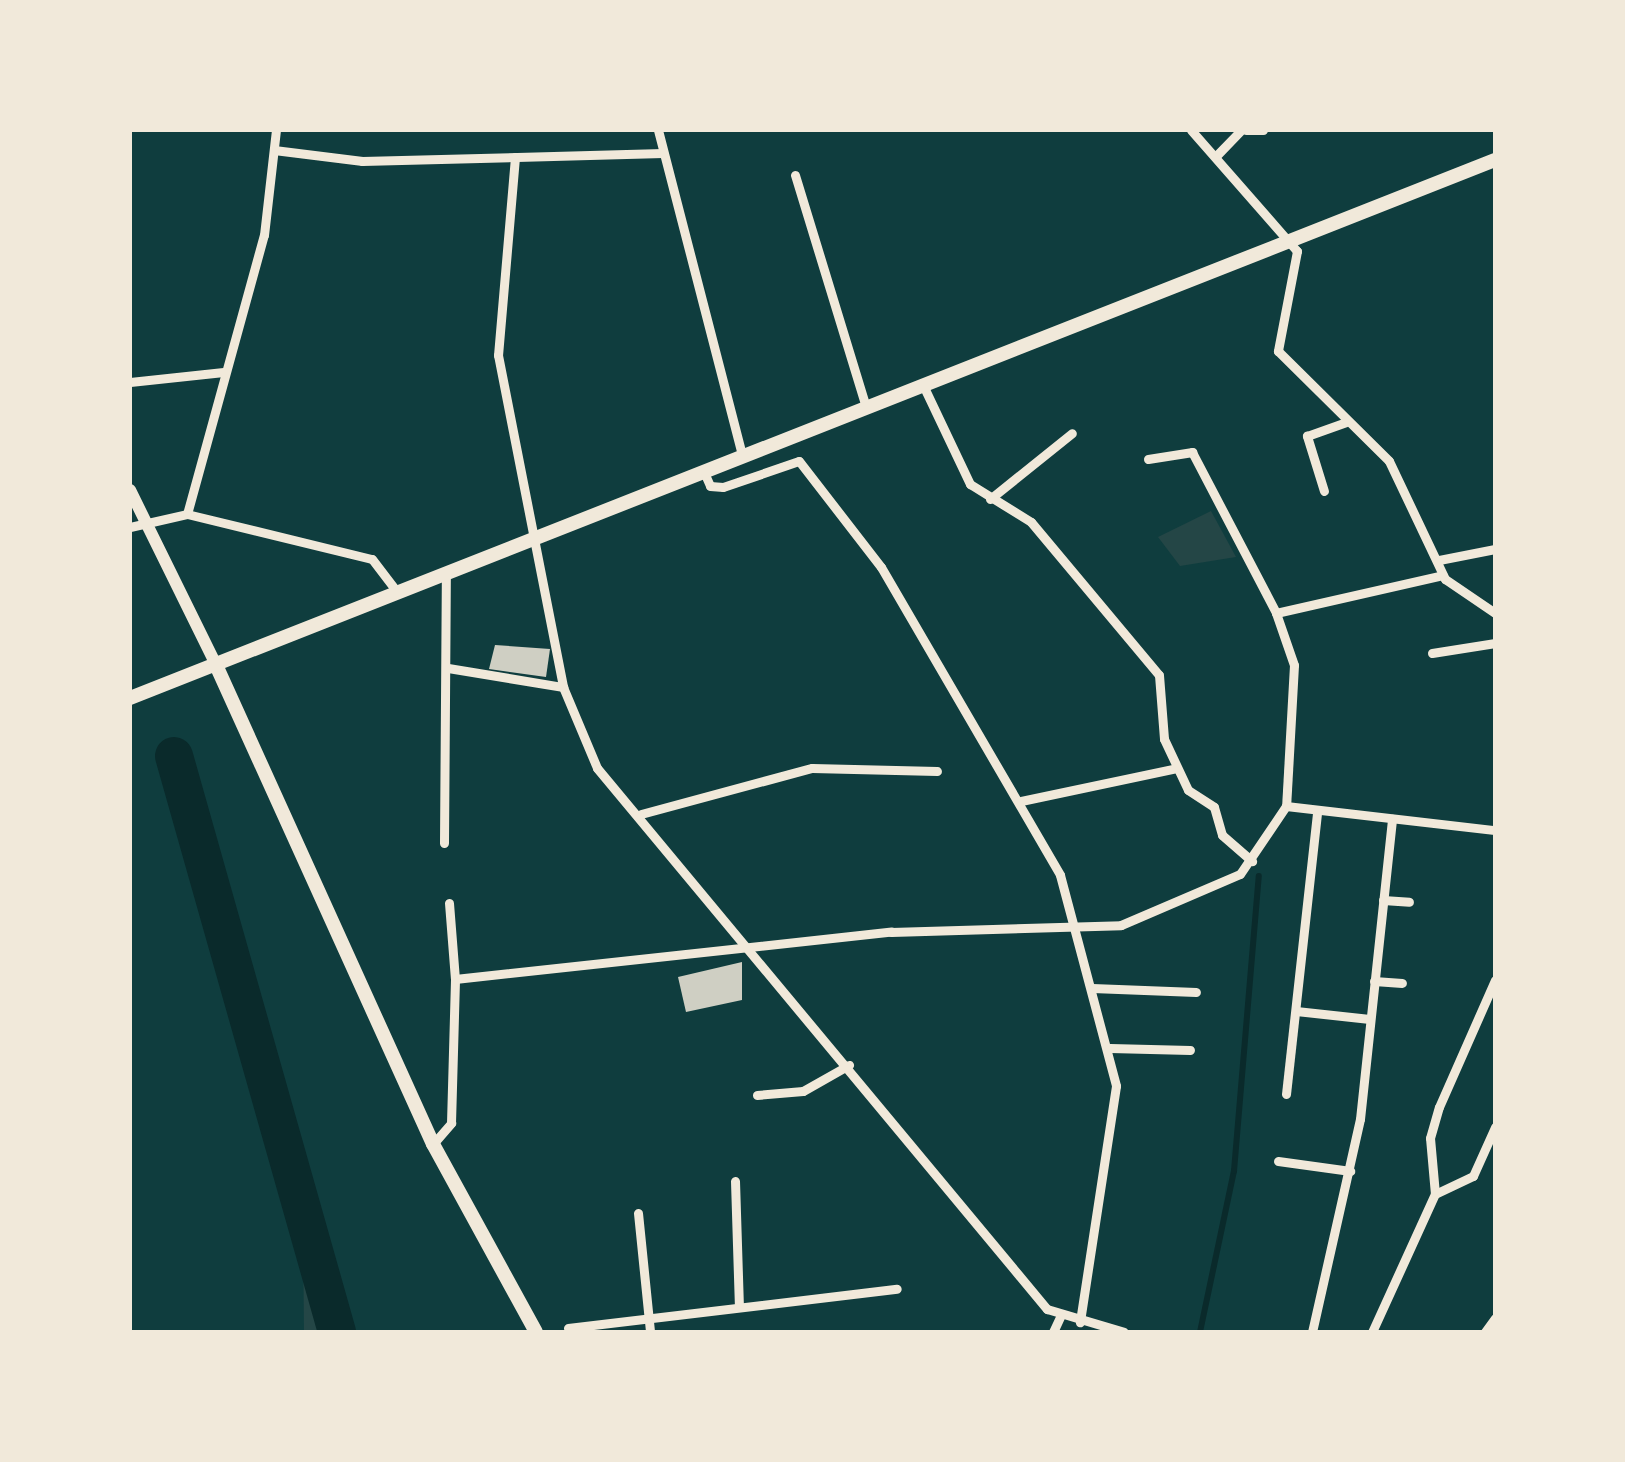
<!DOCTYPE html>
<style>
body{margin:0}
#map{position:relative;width:1625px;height:1462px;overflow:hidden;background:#0f3d3e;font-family:Arial,sans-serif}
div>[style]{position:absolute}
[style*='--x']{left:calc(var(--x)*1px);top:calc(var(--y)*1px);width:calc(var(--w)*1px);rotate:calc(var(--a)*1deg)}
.green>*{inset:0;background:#244646}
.stream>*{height:6px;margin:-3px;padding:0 3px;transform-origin:3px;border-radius:3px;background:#0a2a2b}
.river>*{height:38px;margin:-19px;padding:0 19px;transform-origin:19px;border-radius:19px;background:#0a2a2b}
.building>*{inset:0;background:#cfcfc3}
.minor>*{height:9px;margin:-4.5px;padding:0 4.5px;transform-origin:4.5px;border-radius:4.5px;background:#f1e9da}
.secondary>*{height:12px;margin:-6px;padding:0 6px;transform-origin:6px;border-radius:6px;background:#f1e9da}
.primary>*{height:14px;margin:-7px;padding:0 7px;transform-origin:7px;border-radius:7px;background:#f1e9da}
.trunk>*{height:14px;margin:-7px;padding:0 7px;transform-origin:7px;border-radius:7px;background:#f1e9da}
span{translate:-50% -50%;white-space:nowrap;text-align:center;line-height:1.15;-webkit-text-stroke:10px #f1e9da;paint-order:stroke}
.frame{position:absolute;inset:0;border:132px solid #f1e9da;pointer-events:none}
</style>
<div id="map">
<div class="green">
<i style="clip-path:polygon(1211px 511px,1236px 557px,1180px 566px,1158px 537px)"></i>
<i style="clip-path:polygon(303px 1234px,305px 1237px,334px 1332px,304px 1332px)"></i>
</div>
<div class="stream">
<i style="--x:1200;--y:1332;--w:165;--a:-78.1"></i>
<i style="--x:1234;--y:1171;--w:296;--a:-85.2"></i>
</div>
<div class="river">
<i style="--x:174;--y:756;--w:599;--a:74.2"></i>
</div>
<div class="building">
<i style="clip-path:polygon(495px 645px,550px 649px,546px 677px,489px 669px)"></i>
<i style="clip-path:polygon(742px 962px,742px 1000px,686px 1012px,678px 977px)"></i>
</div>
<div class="minor">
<i style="--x:658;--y:130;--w:335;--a:75.5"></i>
<i style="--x:1191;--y:130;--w:161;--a:48.8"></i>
<i style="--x:1297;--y:251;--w:102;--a:100.8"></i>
<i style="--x:1278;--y:351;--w:156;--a:44.7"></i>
<i style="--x:1389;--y:461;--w:131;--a:64.6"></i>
<i style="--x:1445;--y:579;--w:60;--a:34.2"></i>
<i style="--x:1246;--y:130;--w:17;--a:0"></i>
<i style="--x:274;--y:150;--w:89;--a:7.1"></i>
<i style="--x:362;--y:161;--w:301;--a:-1.5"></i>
<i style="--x:1217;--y:155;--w:35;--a:-46"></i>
<i style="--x:515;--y:157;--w:199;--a:94.9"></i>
<i style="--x:498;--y:355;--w:338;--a:78.9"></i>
<i style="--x:563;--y:687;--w:88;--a:67.2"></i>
<i style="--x:597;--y:768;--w:704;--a:50.25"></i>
<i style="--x:1047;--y:1309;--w:80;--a:16.6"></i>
<i style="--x:795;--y:175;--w:239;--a:73"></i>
<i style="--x:130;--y:382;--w:94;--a:-6.1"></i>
<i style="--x:922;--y:383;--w:112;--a:64.6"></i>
<i style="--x:970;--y:484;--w:72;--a:31.9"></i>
<i style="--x:1031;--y:522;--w:199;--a:50.1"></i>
<i style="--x:1159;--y:675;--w:64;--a:85.5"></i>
<i style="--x:1164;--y:739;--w:56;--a:64.8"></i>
<i style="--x:1188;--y:790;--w:31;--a:33"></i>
<i style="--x:1214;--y:807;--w:29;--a:74"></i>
<i style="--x:1222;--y:835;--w:40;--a:41"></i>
<i style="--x:1148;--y:459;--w:45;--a:-9"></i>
<i style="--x:1192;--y:452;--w:182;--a:62.4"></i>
<i style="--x:1276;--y:613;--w:55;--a:70.9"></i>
<i style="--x:1294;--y:665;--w:141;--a:93.2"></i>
<i style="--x:703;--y:470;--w:17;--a:66"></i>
<i style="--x:710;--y:486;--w:13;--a:4"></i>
<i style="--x:723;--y:487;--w:80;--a:-18.9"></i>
<i style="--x:799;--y:461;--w:134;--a:52.3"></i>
<i style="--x:881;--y:567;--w:356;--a:59.8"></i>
<i style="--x:1060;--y:875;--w:218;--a:75.1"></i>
<i style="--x:1116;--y:1086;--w:239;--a:98.7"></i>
<i style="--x:1324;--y:491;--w:58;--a:-107.2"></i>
<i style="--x:1307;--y:436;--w:41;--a:-19.7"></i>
<i style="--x:990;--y:499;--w:105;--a:-38.8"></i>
<i style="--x:187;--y:514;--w:289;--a:-74.6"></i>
<i style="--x:264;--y:235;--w:106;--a:-83.5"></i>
<i style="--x:130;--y:527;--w:58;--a:-12.8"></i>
<i style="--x:187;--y:514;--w:190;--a:13.7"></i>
<i style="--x:372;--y:559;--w:43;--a:52.6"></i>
<i style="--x:1439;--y:560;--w:57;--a:-11.1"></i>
<i style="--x:1276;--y:613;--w:171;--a:-12.8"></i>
<i style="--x:1432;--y:653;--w:64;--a:-9"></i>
<i style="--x:448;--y:668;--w:117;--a:9.4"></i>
<i style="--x:1021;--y:801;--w:159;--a:-11.9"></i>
<i style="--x:641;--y:814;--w:177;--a:-15.1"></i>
<i style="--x:812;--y:768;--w:125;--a:1.4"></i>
<i style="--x:444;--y:843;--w:270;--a:-89.6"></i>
<i style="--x:1383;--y:900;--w:26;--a:4"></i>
<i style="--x:449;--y:903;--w:76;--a:85.5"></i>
<i style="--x:1374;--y:981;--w:28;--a:4"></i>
<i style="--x:1092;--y:988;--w:104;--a:2.2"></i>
<i style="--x:1296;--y:1011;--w:74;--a:6.2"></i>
<i style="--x:1110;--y:1048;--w:80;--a:1.4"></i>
<i style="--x:1286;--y:1094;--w:285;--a:-83.7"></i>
<i style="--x:757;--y:1095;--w:46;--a:-5"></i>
<i style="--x:803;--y:1091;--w:53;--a:-29.5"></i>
<i style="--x:433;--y:1144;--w:28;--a:-49"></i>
<i style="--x:451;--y:1123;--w:144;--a:-88.4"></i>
<i style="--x:455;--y:979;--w:439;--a:-6.2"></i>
<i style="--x:891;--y:932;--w:230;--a:-1.7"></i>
<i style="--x:1121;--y:925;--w:129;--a:-23.2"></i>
<i style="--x:1240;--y:874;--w:82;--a:-55.9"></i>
<i style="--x:1286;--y:806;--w:210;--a:6.6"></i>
<i style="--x:1278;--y:1161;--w:73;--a:7.9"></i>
<i style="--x:735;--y:1181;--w:124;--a:88.2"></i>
<i style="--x:1435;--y:1194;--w:42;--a:-25.3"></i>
<i style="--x:1473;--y:1176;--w:54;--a:-65.8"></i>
<i style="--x:638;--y:1213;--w:120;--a:84.2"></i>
<i style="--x:568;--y:1328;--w:331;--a:-6.8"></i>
<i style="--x:1053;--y:1332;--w:17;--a:-65"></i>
<i style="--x:1312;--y:1332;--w:218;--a:-77.3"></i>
<i style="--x:1360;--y:1119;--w:302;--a:-83.9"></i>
<i style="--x:1372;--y:1332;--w:152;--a:-65.5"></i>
<i style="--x:1435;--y:1194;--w:56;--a:-95.1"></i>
<i style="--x:1430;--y:1138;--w:32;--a:-74"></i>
<i style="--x:1439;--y:1107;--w:139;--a:-66.2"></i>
<i style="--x:1485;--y:1332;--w:17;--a:-54"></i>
</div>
<div class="secondary">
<i style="--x:130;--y:490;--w:195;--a:63.8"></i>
</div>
<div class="primary">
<i style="--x:216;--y:665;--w:526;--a:65.63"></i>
<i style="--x:433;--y:1144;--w:214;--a:61.3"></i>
</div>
<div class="trunk">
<i style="--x:130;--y:698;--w:1467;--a:-21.51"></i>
</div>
<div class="frame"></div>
</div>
